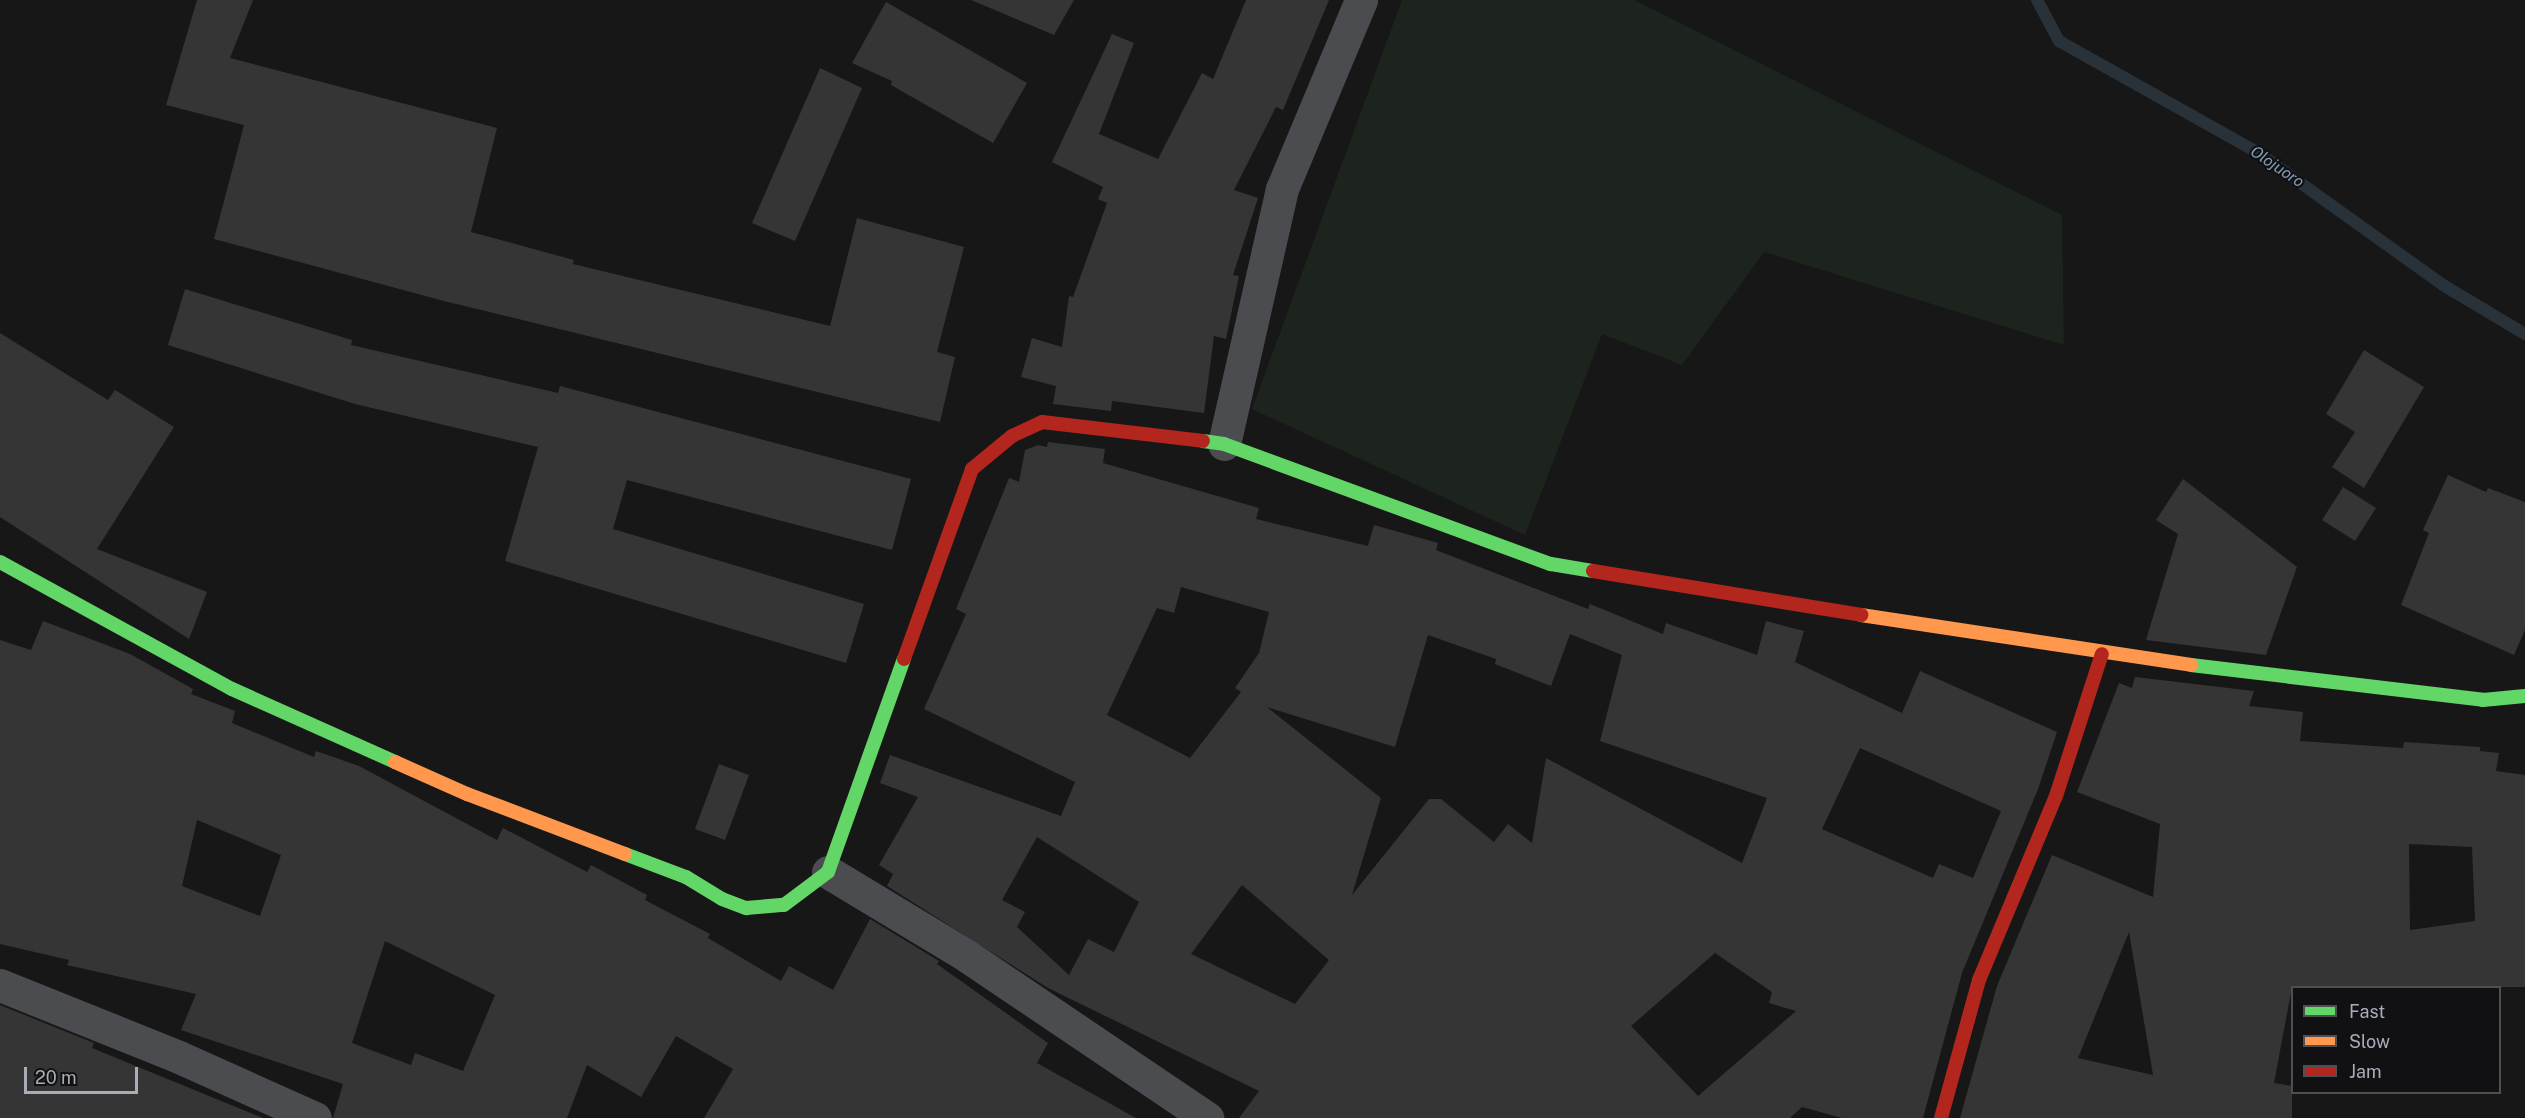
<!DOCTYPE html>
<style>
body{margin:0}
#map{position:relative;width:2525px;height:1118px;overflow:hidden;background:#171717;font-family:"Public Sans",sans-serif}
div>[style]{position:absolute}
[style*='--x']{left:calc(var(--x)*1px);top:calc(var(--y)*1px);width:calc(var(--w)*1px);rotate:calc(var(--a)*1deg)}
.green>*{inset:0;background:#1d241e}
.stream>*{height:12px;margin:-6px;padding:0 6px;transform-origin:6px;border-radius:6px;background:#2a3239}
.building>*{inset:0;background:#353536}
.street>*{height:33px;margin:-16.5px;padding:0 16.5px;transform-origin:16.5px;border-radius:16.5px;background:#4b4c50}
.fast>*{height:14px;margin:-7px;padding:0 7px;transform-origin:7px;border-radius:7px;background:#63d668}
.slow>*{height:14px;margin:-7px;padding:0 7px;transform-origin:7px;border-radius:7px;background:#ff974d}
.jam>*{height:14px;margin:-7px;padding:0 7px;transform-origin:7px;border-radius:7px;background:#b3261e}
span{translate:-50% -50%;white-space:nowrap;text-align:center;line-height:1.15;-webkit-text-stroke:4.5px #111113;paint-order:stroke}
.water-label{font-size:16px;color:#7f9bb3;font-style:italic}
.legend{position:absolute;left:2291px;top:986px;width:210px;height:108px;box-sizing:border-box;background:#111113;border:2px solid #4d4f55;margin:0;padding:8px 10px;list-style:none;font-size:18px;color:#a8adb8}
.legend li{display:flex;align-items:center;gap:12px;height:30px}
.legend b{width:30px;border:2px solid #4d4f55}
.scale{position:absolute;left:24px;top:1067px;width:114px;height:27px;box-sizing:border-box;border:3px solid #a8adb8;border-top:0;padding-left:8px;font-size:18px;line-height:21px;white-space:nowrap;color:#a8adb8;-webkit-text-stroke:4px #111113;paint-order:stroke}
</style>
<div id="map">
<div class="green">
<i style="clip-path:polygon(1402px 0,1634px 0,2062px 215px,2064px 345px,1764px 252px,1682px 365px,1602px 334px,1525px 535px,1252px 409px)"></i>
</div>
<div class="stream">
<i style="--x:2037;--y:0;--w:47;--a:61.8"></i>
<i style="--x:2059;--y:41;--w:231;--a:29.3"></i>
<i style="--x:2260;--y:154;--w:225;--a:35.6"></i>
<i style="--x:2443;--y:285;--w:96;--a:30.9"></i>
</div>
<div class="building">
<i style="clip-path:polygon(197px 0,253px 0,230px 58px,497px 128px,471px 232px,574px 260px,573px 264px,830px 326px,857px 218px,964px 247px,937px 352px,955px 357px,940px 422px,444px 301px,214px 239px,244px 125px,166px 105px)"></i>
<i style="clip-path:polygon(971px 0,1074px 0,1054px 35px)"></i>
<i style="clip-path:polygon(1246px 0,1329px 0,1283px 110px,1276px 107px,1234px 190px,1258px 198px,1233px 275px,1239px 276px,1226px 339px,1214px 336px,1204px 413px,1112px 401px,1111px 411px,1053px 404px,1056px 386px,1021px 377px,1032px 338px,1062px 347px,1069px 296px,1073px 297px,1107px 203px,1098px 199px,1103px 187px,1052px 162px,1112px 34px,1134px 43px,1099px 134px,1158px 159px,1202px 73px,1213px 79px)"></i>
<i style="clip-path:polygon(886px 2px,1027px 83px,993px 143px,891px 85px,892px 81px,852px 63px)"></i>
<i style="clip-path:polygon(820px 68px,862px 88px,795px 241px,752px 223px)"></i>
<i style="clip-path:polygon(185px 289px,352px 340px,351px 345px,558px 393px,560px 386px,911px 479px,892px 550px,627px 480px,613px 529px,864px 604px,846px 663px,505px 561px,538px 447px,355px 404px,168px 345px)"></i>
<i style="clip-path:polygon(0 333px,108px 400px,115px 390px,174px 427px,97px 549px,207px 592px,189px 639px,0 517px)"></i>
<i style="clip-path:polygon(2364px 350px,2424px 387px,2364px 488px,2332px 467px,2355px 432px,2326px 414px)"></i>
<i style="clip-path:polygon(evenodd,1048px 442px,1105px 449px,1103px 463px,1259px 508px,1256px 519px,1368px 546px,1374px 525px,1438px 543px,1436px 550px,1588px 609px,1590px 604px,1663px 634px,1666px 623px,1757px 655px,1766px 621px,1804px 631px,1795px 662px,1902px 713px,1920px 671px,2057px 732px,2038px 789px,1962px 973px,1923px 1118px,1842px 1118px,1802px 1107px,1790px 1118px,1239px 1118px,1259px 1091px,1048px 988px,887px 886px,893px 874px,879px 865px,918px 797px,880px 783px,890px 755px,1061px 816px,1075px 782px,924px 709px,966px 614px,956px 609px,1009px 478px,1019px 482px,1025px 450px,1038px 445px,1047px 447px,1048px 442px,1181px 587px,1269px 612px,1259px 653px,1235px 688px,1241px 692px,1190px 758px,1107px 715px,1157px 608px,1174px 613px,1181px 587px,1048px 442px,1570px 634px,1622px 655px,1600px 741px,1767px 798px,1742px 863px,1546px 758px,1532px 843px,1508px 824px,1494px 842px,1441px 799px,1429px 799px,1352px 895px,1381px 798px,1267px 707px,1395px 747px,1428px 635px,1496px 659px,1495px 664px,1551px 686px,1570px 634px,1048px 442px,1860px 748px,2001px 811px,1973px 878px,1939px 864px,1933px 878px,1822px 829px,1860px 748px,1048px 442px,1037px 837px,1139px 902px,1114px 952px,1088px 939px,1069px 975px,1017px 927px,1025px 912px,1002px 900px,1037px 837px,1048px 442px,1242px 885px,1329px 960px,1295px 1004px,1191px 954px,1242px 885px,1048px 442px,1715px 953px,1772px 992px,1769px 1003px,1796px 1011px,1698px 1096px,1631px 1026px,1715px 953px)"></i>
<i style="clip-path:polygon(2448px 475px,2486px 492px,2488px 488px,2525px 502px,2525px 630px,2514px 655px,2401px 605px,2429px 533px,2423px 530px)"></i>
<i style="clip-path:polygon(2183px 479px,2297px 567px,2266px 655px,2146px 640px,2178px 534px,2156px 520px)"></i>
<i style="clip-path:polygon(2343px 487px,2376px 508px,2355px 541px,2322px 520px)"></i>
<i style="clip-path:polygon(evenodd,43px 621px,130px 654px,193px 689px,191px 694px,235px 711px,232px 723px,314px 757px,316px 751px,359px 766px,497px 840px,503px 828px,587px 872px,591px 865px,647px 895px,645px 900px,710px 934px,708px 938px,781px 981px,789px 966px,833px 990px,870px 919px,939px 961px,937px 964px,1048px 1043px,1037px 1063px,1136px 1118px,704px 1118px,733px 1069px,676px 1036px,641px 1097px,587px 1065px,567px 1118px,333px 1118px,343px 1084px,181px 1030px,196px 994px,67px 965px,69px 960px,0 944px,0 640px,31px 650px,43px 621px,197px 820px,281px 855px,260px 916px,182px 886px,197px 820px,43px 621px,385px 941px,495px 995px,463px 1071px,415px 1053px,411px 1065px,352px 1043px,385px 941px)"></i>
<i style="clip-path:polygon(evenodd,2135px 677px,2254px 691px,2249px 706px,2303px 712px,2300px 741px,2403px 748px,2404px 742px,2480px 747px,2480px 751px,2499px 753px,2496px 771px,2525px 775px,2525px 987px,2292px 987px,2274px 1083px,2292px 1086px,2292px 1118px,1960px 1118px,1997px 986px,2052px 855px,2153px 897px,2160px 824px,2077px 792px,2119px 683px,2132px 688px,2135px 677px,2409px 844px,2472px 847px,2475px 921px,2410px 930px,2409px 844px,2135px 677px,2129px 932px,2153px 1075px,2078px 1058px,2129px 932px)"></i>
<i style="clip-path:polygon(719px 764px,749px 775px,725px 840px,695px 829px)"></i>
<i style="clip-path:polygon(0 1005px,94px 1043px,92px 1048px,263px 1118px,0 1118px)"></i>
</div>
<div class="street">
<i style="--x:1224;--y:444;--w:262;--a:-77.2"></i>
<i style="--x:1282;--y:189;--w:205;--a:-67.3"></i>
<i style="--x:828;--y:872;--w:162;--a:31.1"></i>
<i style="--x:967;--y:956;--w:290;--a:34"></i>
<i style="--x:0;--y:985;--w:193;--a:21.9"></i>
<i style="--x:179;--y:1057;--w:149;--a:24.2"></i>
</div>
<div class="fast">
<i style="--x:1203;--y:441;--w:21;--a:8"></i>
<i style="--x:1224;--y:444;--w:348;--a:20.2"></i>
<i style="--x:1551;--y:564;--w:43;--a:9.5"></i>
<i style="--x:0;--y:562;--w:264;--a:28.7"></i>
<i style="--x:232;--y:689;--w:179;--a:24.1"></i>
<i style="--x:2191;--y:665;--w:294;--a:6.8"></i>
<i style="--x:2483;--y:700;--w:42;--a:-5.4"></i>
<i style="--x:625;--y:854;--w:65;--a:20.7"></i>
<i style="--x:686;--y:877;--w:42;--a:31.4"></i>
<i style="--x:722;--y:899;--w:26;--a:21"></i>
<i style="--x:746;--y:908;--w:38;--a:-5"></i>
<i style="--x:784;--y:905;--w:55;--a:-36.9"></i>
<i style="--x:828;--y:872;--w:226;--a:-70.4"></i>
</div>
<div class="slow">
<i style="--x:1861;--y:615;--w:334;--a:8.6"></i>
<i style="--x:395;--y:762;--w:79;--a:24"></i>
<i style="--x:467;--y:794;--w:169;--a:20.8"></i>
</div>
<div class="jam">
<i style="--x:1593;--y:571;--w:272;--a:9.3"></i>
<i style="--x:904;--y:659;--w:202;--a:-70.3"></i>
<i style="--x:972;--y:469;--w:52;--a:-39.5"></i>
<i style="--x:1012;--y:436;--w:33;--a:-25"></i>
<i style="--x:1042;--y:422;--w:162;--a:6.7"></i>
<i style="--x:1941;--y:1118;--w:143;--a:-74.6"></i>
<i style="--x:1979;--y:980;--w:199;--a:-67.3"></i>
<i style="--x:2056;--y:796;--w:149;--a:-72.1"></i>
</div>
<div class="water-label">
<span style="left:2277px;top:167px;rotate:34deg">Olojuoro</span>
</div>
<ul class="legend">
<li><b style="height:8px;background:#63d668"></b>Fast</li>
<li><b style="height:8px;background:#ff974d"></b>Slow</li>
<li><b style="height:8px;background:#b3261e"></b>Jam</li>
</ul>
<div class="scale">20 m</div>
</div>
